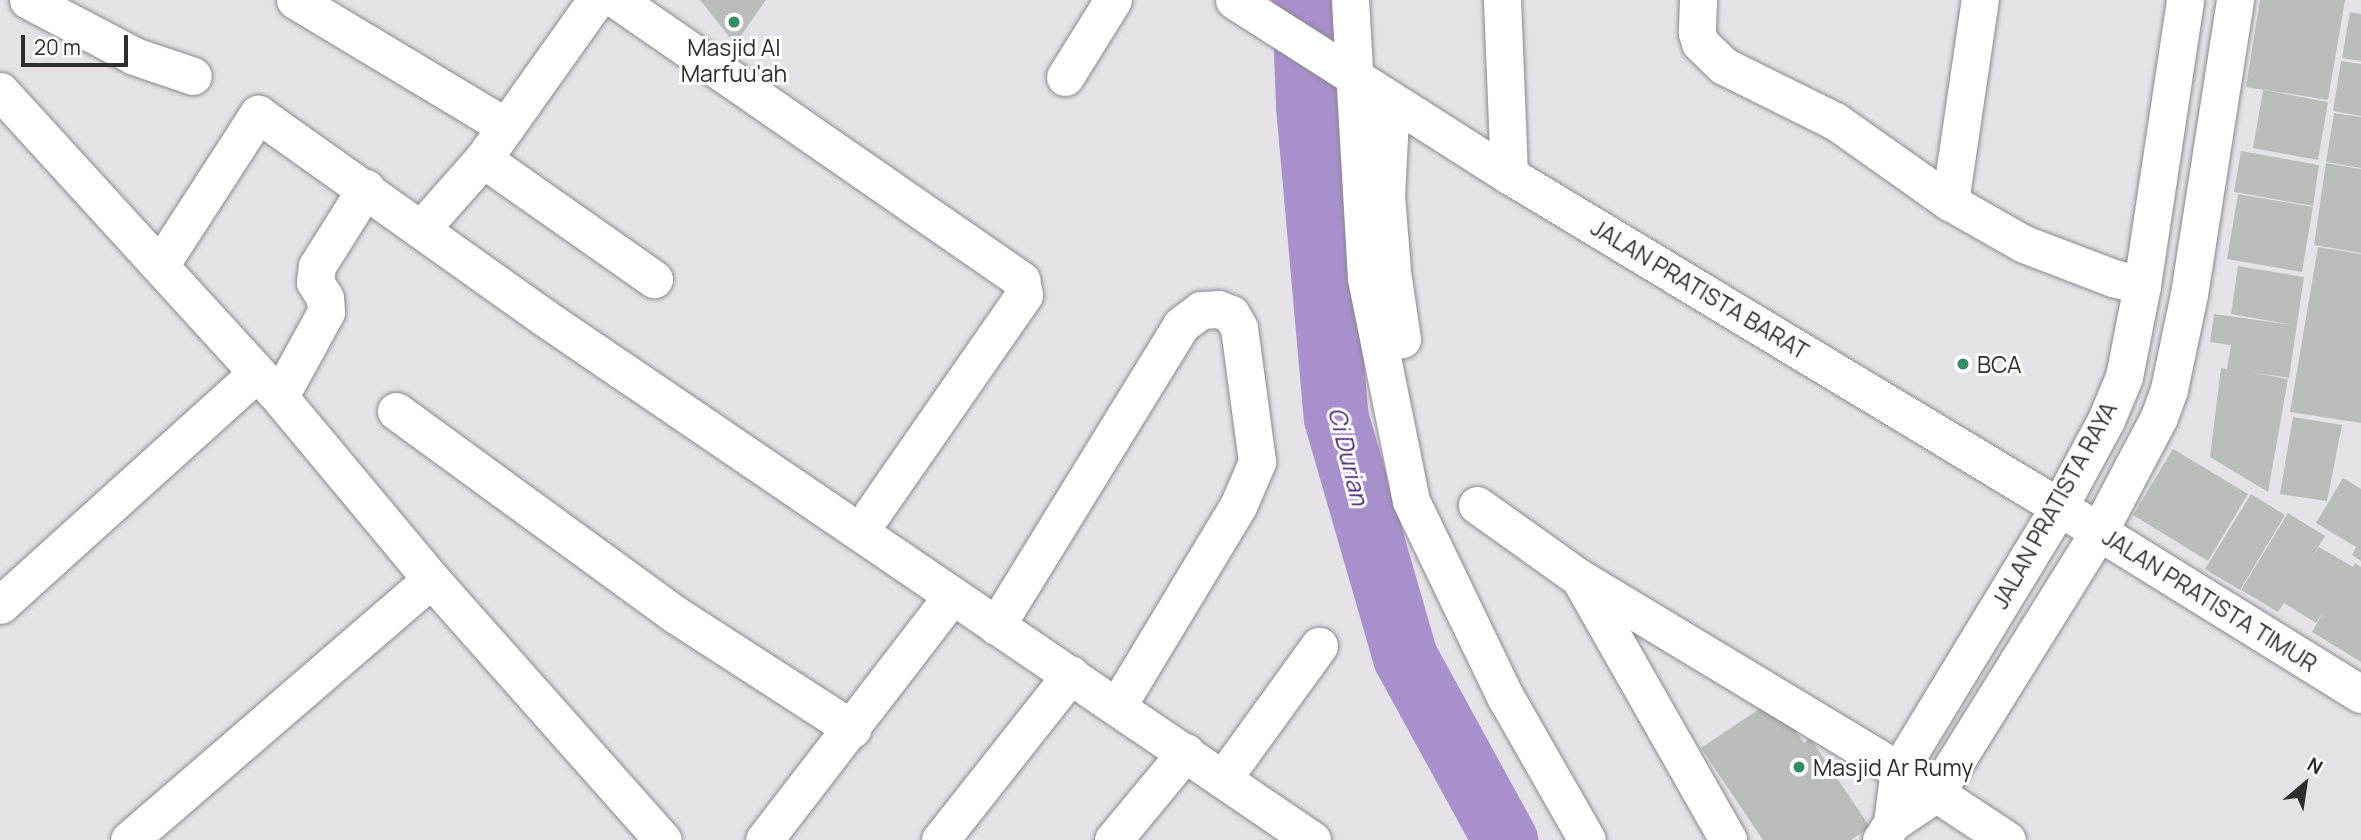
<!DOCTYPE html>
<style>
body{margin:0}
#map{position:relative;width:2361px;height:840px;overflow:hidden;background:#e4e2e7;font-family:Manrope,sans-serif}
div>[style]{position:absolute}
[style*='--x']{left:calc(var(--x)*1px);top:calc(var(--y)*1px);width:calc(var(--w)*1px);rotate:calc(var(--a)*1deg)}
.river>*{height:65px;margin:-32.5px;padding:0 32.5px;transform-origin:32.5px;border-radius:32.5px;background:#a890cd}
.building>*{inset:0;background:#b9bdba}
.roads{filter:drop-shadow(0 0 2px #8c8a8e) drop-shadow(0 0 2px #8c8a8e)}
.minor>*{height:37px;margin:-18.5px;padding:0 18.5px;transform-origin:18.5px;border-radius:18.5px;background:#fff}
.dots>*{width:19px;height:19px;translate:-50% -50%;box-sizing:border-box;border:4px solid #fff;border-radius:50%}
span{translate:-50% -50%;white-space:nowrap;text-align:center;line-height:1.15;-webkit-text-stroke:6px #fff;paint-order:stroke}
.poi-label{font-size:23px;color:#2e2e2f}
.left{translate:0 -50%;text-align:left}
.street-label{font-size:23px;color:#2e2e2f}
.water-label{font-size:24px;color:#4b2a73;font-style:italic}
.north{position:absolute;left:2270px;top:749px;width:70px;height:70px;-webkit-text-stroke:5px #fff;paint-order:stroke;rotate:29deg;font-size:19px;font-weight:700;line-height:28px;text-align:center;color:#2e2e2f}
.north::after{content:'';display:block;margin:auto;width:24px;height:32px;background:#2e2e2f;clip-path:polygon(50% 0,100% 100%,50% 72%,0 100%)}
.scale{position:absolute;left:21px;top:35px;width:107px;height:32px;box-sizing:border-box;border:4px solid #2e2e2f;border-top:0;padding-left:9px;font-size:21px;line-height:24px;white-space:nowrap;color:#2e2e2f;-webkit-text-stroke:5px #fff;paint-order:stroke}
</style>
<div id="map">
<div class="river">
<i style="--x:1304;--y:0;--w:106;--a:87.8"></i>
<i style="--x:1308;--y:106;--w:313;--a:84.9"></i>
<i style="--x:1336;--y:418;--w:249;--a:73.9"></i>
<i style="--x:1405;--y:657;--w:209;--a:61.3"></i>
</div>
<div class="building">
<i style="clip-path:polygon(700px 0,766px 0,735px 44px)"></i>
<i style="clip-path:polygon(2260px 0,2345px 0,2328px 100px,2246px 87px)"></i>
<i style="clip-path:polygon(2350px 12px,2361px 14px,2361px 61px,2342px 58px)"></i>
<i style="clip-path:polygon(2341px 61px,2361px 64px,2361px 116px,2333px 111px)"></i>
<i style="clip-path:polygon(2263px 90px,2328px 102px,2318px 160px,2253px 148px)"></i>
<i style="clip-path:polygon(2334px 113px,2361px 117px,2361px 168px,2326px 162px)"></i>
<i style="clip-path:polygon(2241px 151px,2319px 165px,2313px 206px,2234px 192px)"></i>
<i style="clip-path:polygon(2326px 163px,2361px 169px,2361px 253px,2314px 245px)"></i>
<i style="clip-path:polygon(2238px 194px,2313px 207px,2302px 272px,2227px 259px)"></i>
<i style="clip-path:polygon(2318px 247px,2361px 254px,2361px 423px,2290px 412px)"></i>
<i style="clip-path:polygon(2238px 266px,2304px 277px,2289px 378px,2249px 372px,2288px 379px,2268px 492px,2210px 457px,2221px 368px,2227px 369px,2231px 345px,2210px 342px,2214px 314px,2293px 325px,2231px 314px)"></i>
<i style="clip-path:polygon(2293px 417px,2342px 425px,2327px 501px,2280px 494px)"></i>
<i style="clip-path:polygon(2173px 449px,2248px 494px,2208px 561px,2133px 515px)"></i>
<i style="clip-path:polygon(2343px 478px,2361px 489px,2361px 561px,2352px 555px,2356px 547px,2316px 523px)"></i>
<i style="clip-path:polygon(2251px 494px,2285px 515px,2240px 590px,2205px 569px)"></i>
<i style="clip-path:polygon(2288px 513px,2325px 536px,2312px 557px,2319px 547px,2353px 567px,2355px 563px,2361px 567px,2361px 662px,2312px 632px,2325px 609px,2316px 623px,2284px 603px,2278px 612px,2241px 590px)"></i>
<i style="clip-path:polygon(1774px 699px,1804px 743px,1810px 738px,1870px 827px,1851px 840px,1763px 840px,1701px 748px)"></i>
</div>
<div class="roads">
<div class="minor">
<i style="--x:28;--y:0;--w:120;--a:27.8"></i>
<i style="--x:134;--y:56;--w:62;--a:18.7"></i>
<i style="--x:295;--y:0;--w:246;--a:31"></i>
<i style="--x:617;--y:0;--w:492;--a:34.7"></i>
<i style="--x:1021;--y:280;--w:15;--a:79"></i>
<i style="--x:1024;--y:295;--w:267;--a:124.8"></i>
<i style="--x:1234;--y:0;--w:326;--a:32.5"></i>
<i style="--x:1509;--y:175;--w:642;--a:31.12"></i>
<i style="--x:2059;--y:507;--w:355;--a:31.8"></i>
<i style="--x:1350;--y:0;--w:278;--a:86.7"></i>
<i style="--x:1366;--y:278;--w:227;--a:78.6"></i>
<i style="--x:1411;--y:501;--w:219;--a:64.3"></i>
<i style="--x:1506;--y:698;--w:163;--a:60.3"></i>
<i style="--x:1502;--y:0;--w:175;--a:87.7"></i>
<i style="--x:1698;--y:0;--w:33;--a:92"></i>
<i style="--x:1697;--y:33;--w:10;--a:73"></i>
<i style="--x:1700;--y:43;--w:33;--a:44"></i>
<i style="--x:1724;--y:66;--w:124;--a:26.4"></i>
<i style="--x:1835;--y:121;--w:141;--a:35.2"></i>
<i style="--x:1950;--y:202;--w:85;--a:29.6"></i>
<i style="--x:2024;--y:244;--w:95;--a:20.9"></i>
<i style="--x:2113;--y:278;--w:30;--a:14"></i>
<i style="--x:1065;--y:77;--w:91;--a:-58.1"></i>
<i style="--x:0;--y:91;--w:409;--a:47.6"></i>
<i style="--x:276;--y:393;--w:242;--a:50.2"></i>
<i style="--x:431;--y:579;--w:349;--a:48.4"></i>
<i style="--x:1391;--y:100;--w:95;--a:93"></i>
<i style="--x:1386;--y:195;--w:77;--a:85.5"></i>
<i style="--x:1392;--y:272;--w:68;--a:81.5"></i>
<i style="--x:483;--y:159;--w:209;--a:35.1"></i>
<i style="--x:1950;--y:202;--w:204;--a:-81.6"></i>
<i style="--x:421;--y:229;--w:94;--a:-48.5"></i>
<i style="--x:483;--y:159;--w:195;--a:-54.6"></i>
<i style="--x:168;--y:253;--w:166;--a:-57.1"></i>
<i style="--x:258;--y:114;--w:352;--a:35.4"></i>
<i style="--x:545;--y:318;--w:928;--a:34.24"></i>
<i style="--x:286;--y:385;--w:83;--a:-61.3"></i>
<i style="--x:326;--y:312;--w:14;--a:-94"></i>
<i style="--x:325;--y:298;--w:19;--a:-122"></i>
<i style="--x:315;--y:282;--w:16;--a:-83"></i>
<i style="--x:317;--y:266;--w:92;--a:-57.9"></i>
<i style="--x:396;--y:411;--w:346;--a:36.1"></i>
<i style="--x:676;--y:615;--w:210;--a:32.9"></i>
<i style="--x:1477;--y:505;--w:124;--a:35.5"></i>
<i style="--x:1578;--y:577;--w:418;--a:31.1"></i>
<i style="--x:1936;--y:793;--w:85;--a:33.5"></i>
<i style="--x:1580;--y:579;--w:300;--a:60.4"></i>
<i style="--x:0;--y:605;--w:346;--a:-42.1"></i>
<i style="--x:996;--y:626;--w:353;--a:-58.4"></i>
<i style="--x:1181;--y:325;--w:25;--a:-37"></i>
<i style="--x:1201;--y:310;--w:17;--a:-3"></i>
<i style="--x:1218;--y:309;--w:14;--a:21"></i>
<i style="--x:1231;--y:314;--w:16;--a:60"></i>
<i style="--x:1239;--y:328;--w:135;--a:82.3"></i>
<i style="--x:1257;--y:462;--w:48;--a:113.4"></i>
<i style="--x:1238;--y:506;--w:232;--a:121.1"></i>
<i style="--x:1224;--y:777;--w:162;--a:-54.1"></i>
<i style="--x:1892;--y:823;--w:53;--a:-82.5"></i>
<i style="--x:1899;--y:770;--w:308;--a:-58.7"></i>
<i style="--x:2059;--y:507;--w:99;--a:-61.6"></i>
<i style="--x:2106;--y:420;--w:47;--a:-67.3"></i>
<i style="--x:2124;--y:377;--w:94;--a:-78.9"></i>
<i style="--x:2142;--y:285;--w:288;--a:-81.4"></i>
<i style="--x:129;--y:840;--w:399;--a:-40.8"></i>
<i style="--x:764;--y:840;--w:308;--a:-52.4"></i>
<i style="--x:940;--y:840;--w:211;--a:-51.7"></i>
<i style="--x:1113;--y:840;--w:114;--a:-50.3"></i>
<i style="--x:1881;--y:840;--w:20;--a:-57"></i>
<i style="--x:1892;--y:823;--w:53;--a:-34.3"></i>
<i style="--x:1936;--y:793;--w:309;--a:-58.1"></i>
<i style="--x:2099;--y:531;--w:129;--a:-62.2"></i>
<i style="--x:2159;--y:417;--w:30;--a:-70"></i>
<i style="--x:2169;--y:389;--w:97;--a:-78.1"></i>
<i style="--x:2189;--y:294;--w:298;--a:-81.1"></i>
</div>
</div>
<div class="dots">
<i style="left:734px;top:22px;background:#318d64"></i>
<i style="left:1963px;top:364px;background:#318d64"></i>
<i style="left:1799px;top:767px;background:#318d64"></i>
</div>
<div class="poi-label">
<span style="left:734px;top:60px">Masjid Al<br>Marfuu'ah</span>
<span class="left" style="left:1977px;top:364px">BCA</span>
<span class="left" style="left:1813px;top:767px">Masjid Ar Rumy</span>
</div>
<div class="street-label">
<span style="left:1700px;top:289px;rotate:31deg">JALAN PRATISTA BARAT</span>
<span style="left:2054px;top:505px;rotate:-61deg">JALAN PRATISTA RAYA</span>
<span style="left:2210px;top:600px;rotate:32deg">JALAN PRATISTA TIMUR</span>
</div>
<div class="water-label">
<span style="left:1349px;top:456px;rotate:76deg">Ci Durian</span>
</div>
<div class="north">N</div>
<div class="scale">20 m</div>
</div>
